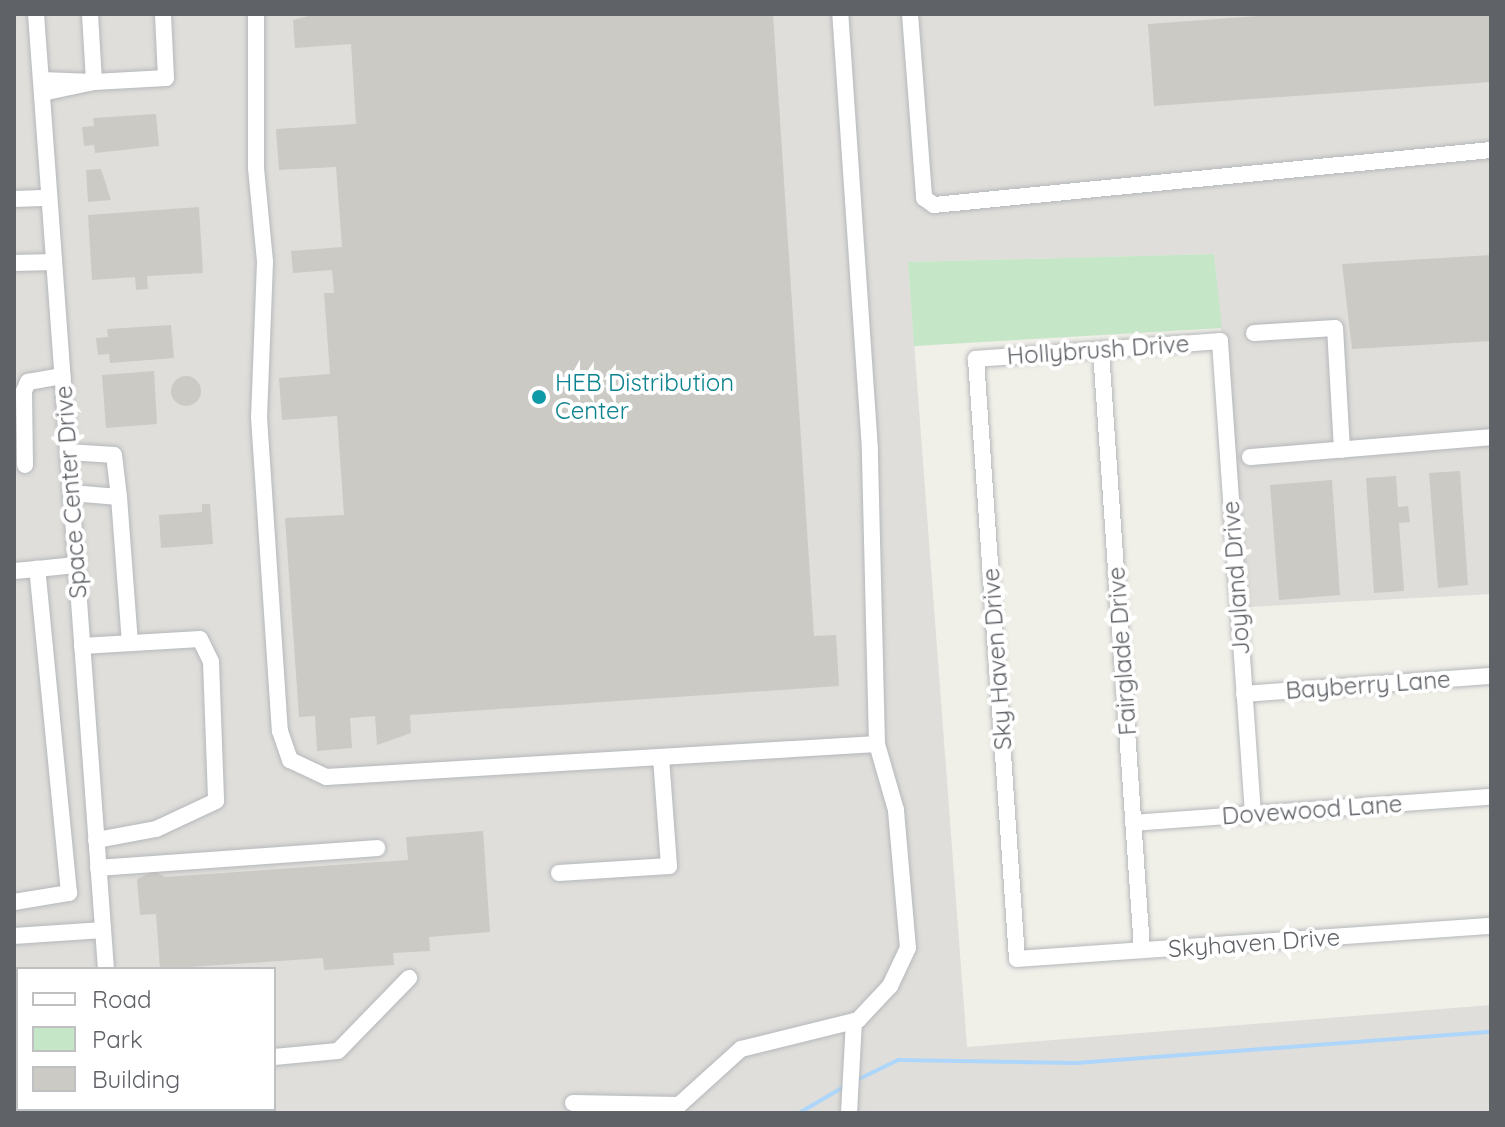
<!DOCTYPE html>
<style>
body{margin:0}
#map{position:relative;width:1505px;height:1127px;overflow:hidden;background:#f0efe8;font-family:Quicksand,sans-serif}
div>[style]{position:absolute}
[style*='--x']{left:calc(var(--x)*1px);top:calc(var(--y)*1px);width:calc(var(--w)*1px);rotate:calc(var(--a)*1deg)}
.industrial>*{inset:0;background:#dfdeda}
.green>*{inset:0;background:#c6e6c8}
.stream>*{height:4px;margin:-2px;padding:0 2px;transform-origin:2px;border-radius:2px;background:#aed6fa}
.building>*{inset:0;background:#cccac4}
.round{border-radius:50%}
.roads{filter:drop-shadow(0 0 2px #b5b7bb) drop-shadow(0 0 2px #b5b7bb)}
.minor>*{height:16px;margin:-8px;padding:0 8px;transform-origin:8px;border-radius:8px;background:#fff}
.dots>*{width:22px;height:22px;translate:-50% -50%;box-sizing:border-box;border:4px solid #fff;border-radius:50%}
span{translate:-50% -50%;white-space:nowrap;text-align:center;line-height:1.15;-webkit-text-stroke:8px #fff;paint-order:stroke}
.street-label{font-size:24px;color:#5f6267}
.culture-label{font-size:24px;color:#0d838f}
.left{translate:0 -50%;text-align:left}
.frame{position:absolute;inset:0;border:16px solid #5f6267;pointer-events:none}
.legend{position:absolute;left:16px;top:967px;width:260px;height:144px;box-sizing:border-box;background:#fff;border:2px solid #bfc0c2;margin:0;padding:10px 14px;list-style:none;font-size:24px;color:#5f6267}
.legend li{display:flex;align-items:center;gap:16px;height:40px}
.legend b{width:40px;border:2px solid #bfc0c2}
</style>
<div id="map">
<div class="industrial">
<i style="clip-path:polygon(evenodd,14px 14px,1491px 14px,1491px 594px,1247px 607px,1214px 254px,908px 262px,967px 1047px,1491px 1005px,1491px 1113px,14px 1113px,14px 14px,18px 969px,274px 969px,274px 1109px,18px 1109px,18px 969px)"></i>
</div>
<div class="green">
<i style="clip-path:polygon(1214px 254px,1222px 328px,914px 346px,908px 262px)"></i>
</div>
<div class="stream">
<i style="--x:855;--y:1081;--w:48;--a:-26"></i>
<i style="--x:898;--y:1060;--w:178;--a:1"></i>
<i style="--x:1076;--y:1063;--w:416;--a:-4.3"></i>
<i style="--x:799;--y:1113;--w:56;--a:-30.3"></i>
</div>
<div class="building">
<i style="clip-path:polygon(316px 14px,773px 14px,814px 636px,836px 635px,839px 686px,410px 715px,411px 733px,377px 745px,375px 716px,350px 718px,352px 748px,317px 751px,315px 716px,299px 717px,285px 518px,344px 515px,337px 416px,282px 420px,279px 378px,330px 374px,324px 293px,334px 293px,332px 270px,293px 273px,291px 251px,342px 247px,336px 167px,279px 170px,276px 129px,356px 124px,351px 44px,295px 48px,293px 20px)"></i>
<i style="clip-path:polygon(1285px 14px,1491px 14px,1491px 82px,1154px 106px,1148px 24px)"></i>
<i style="clip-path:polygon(156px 114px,159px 146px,95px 153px,94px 145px,84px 146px,82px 127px,94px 126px,93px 118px)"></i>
<i style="clip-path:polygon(101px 169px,111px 200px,88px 202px,86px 170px)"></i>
<i style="clip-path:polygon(199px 207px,203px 273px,147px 276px,148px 289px,136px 290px,135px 277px,92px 280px,88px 215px)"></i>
<i style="clip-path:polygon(1491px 255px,1491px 341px,1352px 349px,1342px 264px)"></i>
<i style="clip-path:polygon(171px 325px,174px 358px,110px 363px,109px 354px,98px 355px,96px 338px,108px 337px,107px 329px)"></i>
<i style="clip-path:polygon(154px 371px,157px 424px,106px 428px,102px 375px)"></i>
<i class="round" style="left:171px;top:376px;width:30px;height:30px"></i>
<i style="clip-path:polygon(1460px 471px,1468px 585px,1438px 588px,1429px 473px)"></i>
<i style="clip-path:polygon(1396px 476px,1398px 507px,1408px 506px,1410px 522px,1399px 523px,1404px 591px,1374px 593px,1366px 478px)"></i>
<i style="clip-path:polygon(1332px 480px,1340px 595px,1279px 600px,1270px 485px)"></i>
<i style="clip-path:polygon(202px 504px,210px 504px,213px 544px,161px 548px,159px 515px,202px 512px)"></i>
<i style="clip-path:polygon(483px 831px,490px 932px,429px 937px,430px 951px,393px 953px,394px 965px,324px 970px,323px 958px,160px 969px,156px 914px,140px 915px,137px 879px,154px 871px,165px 877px,408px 860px,406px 837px)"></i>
<i style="clip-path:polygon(18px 969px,18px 1109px,54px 1113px,14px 1113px)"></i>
</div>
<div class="roads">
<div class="minor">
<i style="--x:36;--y:14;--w:958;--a:85.81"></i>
<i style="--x:90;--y:14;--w:68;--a:86.6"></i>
<i style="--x:94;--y:82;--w:72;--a:-3.2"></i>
<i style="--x:166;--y:78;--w:64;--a:-92.7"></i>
<i style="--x:256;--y:14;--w:154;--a:90"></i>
<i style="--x:256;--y:168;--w:94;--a:84.5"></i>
<i style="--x:265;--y:262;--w:155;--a:92.2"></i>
<i style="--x:259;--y:417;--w:315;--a:86.2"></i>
<i style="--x:280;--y:731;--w:31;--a:71"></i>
<i style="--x:290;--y:760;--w:40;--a:25"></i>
<i style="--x:326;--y:777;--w:552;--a:-3.43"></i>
<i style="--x:877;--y:744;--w:294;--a:-91.4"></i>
<i style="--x:870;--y:450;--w:437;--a:-93.9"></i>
<i style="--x:910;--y:14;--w:185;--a:85.6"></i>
<i style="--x:924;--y:198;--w:12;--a:35"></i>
<i style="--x:934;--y:205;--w:560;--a:-5.64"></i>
<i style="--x:41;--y:80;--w:53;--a:2.2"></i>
<i style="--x:94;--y:82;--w:53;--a:168.1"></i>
<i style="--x:14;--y:199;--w:35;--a:-2"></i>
<i style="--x:14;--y:263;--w:40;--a:-1.4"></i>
<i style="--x:1254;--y:333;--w:81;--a:-3.5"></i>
<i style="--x:1335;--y:328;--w:122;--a:86.7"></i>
<i style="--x:1101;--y:351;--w:600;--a:86.08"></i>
<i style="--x:68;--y:452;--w:46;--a:3.7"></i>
<i style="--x:114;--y:455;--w:42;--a:83.2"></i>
<i style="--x:1250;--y:457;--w:242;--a:-4.7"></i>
<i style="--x:25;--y:465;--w:74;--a:-90.8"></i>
<i style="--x:24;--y:391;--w:10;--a:-66"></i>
<i style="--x:28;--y:382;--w:35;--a:-10"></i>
<i style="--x:71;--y:493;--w:48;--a:4.8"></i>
<i style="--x:119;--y:497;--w:145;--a:85.7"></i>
<i style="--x:14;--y:571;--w:23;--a:-5"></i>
<i style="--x:82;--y:646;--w:118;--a:-3.4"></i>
<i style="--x:200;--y:639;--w:25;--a:64"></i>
<i style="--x:211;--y:662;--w:139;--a:87.9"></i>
<i style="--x:216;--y:801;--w:66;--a:155"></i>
<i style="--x:156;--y:829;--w:61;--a:169.6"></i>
<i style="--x:1244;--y:694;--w:248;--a:-4.2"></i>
<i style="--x:1253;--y:814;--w:474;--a:-94"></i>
<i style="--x:1220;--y:341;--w:245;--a:175.8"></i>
<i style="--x:976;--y:359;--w:601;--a:86.09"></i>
<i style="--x:1017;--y:959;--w:475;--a:-4"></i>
<i style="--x:1133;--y:823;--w:359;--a:-4.2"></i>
<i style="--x:98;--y:868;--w:280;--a:-4.1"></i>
<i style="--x:559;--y:873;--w:110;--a:-3.6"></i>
<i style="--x:669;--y:866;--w:109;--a:-94.2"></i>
<i style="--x:14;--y:902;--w:56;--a:-9.3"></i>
<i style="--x:69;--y:893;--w:326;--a:-95.6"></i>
<i style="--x:37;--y:569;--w:39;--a:-6"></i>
<i style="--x:14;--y:936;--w:89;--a:-3.9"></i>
<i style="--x:274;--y:1057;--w:64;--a:-5.4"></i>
<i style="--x:338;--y:1051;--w:102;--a:-45.8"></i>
<i style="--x:573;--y:1103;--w:106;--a:1.1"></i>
<i style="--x:679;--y:1105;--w:84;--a:-42.1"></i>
<i style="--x:741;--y:1049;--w:121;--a:-13.9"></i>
<i style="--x:858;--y:1020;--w:47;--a:-46.7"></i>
<i style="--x:890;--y:986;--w:42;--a:-64.7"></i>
<i style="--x:908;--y:948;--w:139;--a:-95"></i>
<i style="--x:896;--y:810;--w:69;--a:-106.1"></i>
<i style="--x:116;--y:1109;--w:4;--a:90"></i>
<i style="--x:849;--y:1113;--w:92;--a:-86.9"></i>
</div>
</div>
<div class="dots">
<i style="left:539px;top:397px;background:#0f9aa8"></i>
</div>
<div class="street-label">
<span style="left:1098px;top:350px;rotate:-4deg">Hollybrush Drive</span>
<span style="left:71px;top:492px;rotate:-94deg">Space Center Drive</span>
<span style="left:1236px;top:578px;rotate:-94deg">Joyland Drive</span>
<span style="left:1122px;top:651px;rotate:-94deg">Fairglade Drive</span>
<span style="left:997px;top:659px;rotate:-94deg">Sky Haven Drive</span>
<span style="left:1368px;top:685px;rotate:-4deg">Bayberry Lane</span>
<span style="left:1312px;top:810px;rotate:-4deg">Dovewood Lane</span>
<span style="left:1254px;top:943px;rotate:-4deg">Skyhaven Drive</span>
</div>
<div class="culture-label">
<span class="left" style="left:555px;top:397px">HEB Distribution<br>Center</span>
</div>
<div class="frame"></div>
<ul class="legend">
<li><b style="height:10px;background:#fff"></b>Road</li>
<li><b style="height:22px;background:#c6e6c8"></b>Park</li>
<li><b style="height:22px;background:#cccac4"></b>Building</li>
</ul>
</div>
